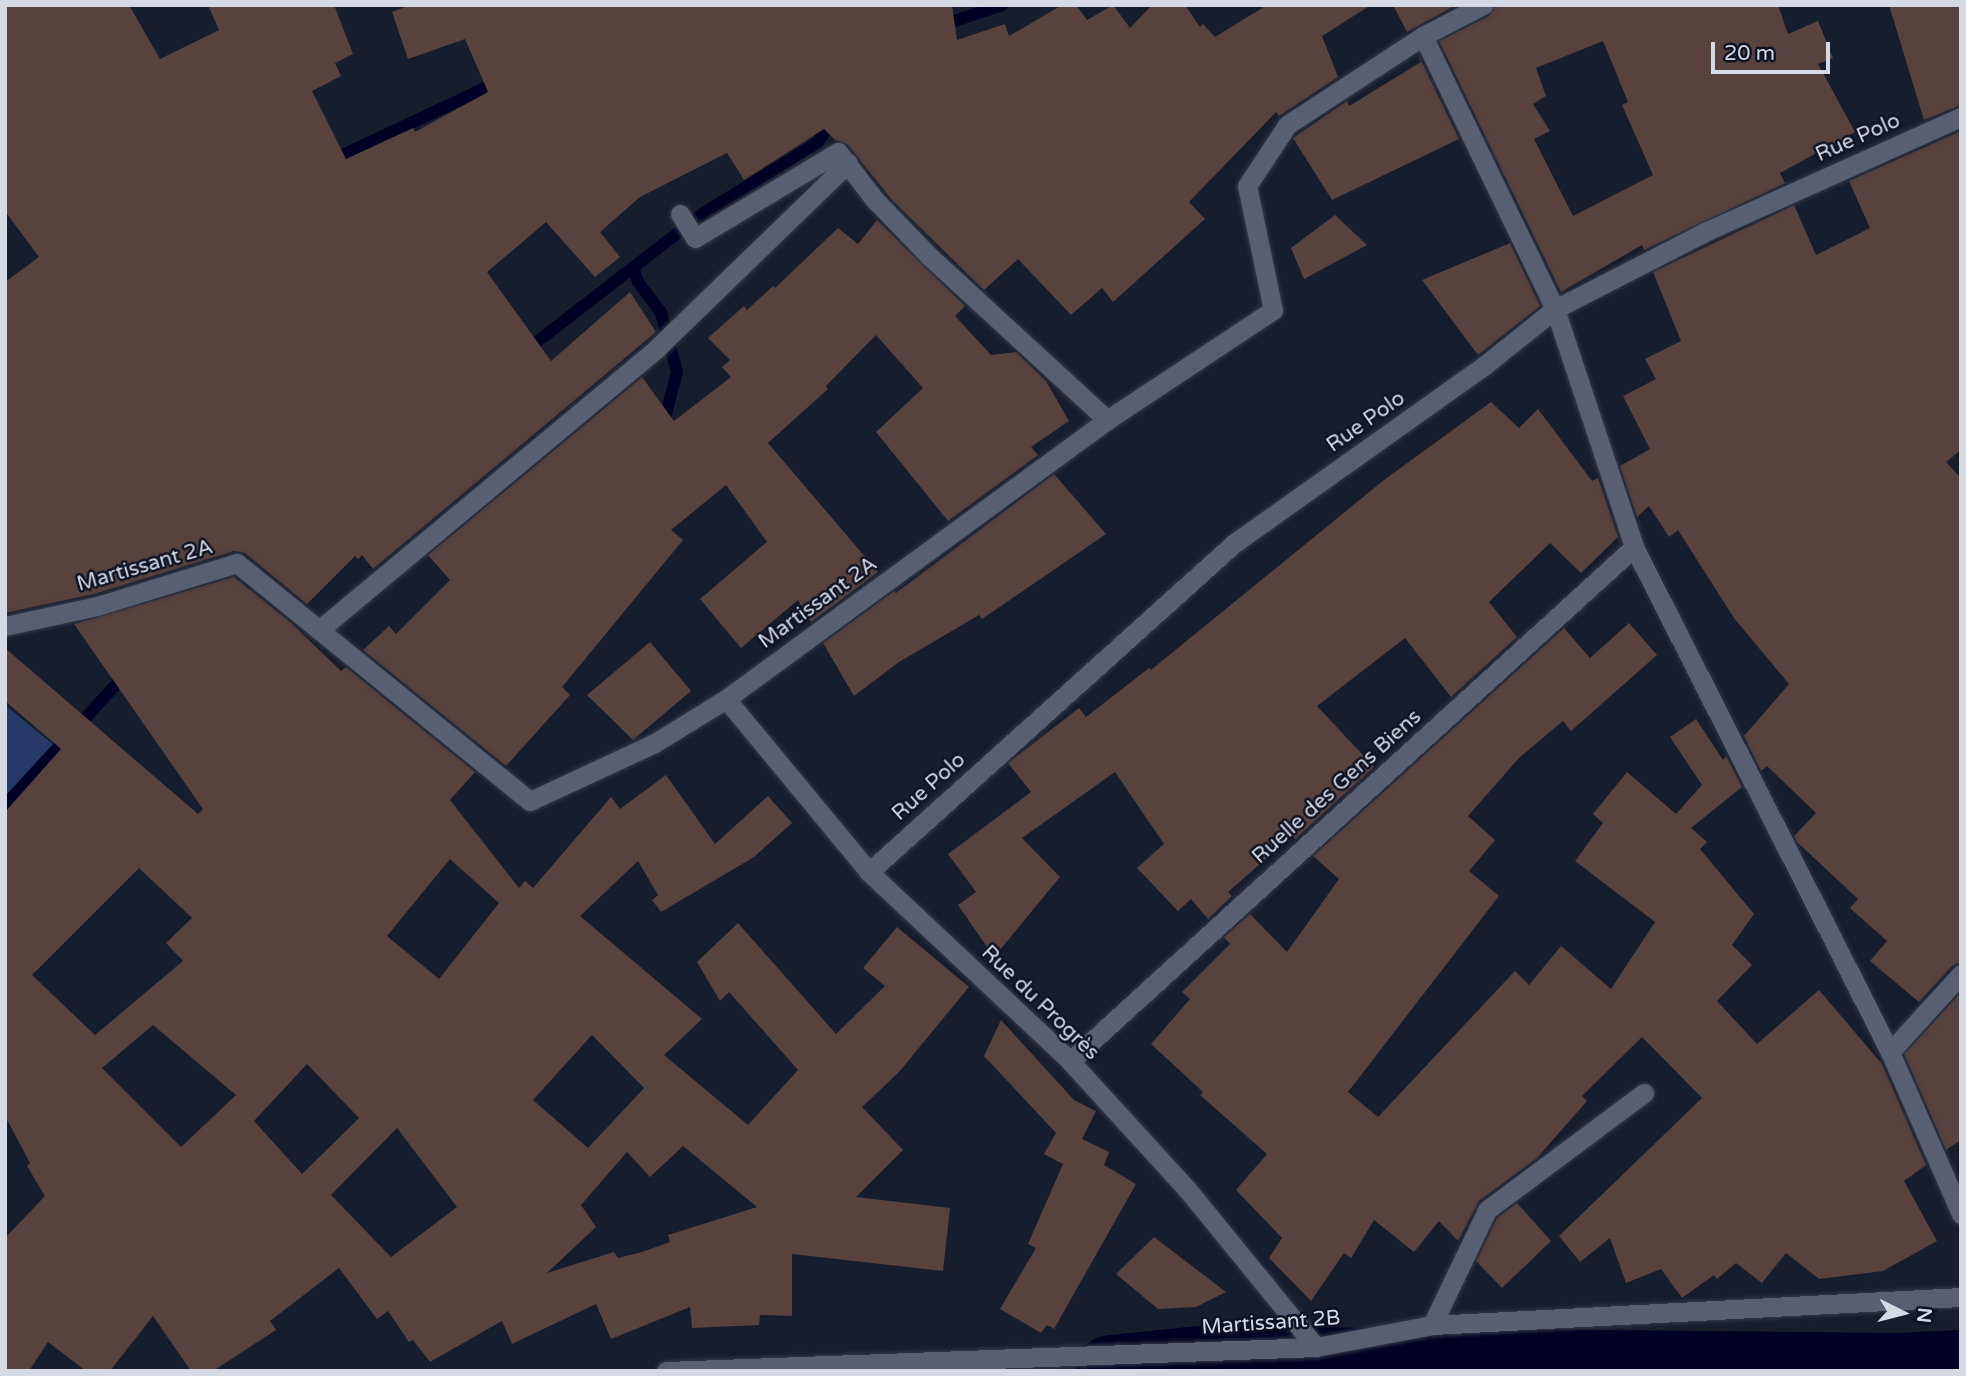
<!DOCTYPE html>
<meta charset="utf-8">
<style>
body{margin:0}
#map{position:relative;width:1966px;height:1376px;overflow:hidden;background:#161d2c;font-family:"Varela Round",sans-serif}
div>[style]{position:absolute}
[style*='--x']{left:calc(var(--x)*1px);top:calc(var(--y)*1px);width:calc(var(--w)*1px);rotate:calc(var(--a)*1deg)}
.green>*{inset:0;background:#263866}
.stream>*{height:12px;margin:-6px;padding:0 6px;transform-origin:6px;border-radius:6px;background:#010025}
.river>*{height:72px;margin:-36px;padding:0 36px;transform-origin:36px;border-radius:36px;background:#010025}
.building>*{inset:0;background:#58423e}
.roads{filter:drop-shadow(0 0 2px #353946) drop-shadow(0 0 2px #353946)}
.minor>*{height:19px;margin:-9.5px;padding:0 9.5px;transform-origin:9.5px;border-radius:9.5px;background:#575f71}
span{translate:-50% -50%;white-space:nowrap;text-align:center;line-height:1.15;-webkit-text-stroke:5px #0d1322;paint-order:stroke}
.street-label{font-size:21px;color:#d5d9e4}
.frame{position:absolute;inset:0;border:7px solid #d5d9e4;pointer-events:none}
.north{position:absolute;left:1868px;top:1278px;width:70px;height:70px;-webkit-text-stroke:5px #0d1322;paint-order:stroke;rotate:96deg;font-size:19px;font-weight:700;line-height:28px;text-align:center;color:#d5d9e4}
.north::after{content:'';display:block;margin:auto;width:24px;height:32px;background:#d5d9e4;clip-path:polygon(50% 0,100% 100%,50% 72%,0 100%)}
.scale{position:absolute;left:1711px;top:42px;width:119px;height:32px;box-sizing:border-box;border:4px solid #d5d9e4;border-top:0;padding-left:9px;font-size:21px;line-height:24px;white-space:nowrap;color:#d5d9e4;-webkit-text-stroke:5px #0d1322;paint-order:stroke}
</style>
<div id="map">
<div class="green">
<i style="clip-path:polygon(5px 705px,54px 745px,63px 747px,5px 812px)"></i>
</div>
<div class="stream">
<i style="--x:939;--y:26;--w:67;--a:-18.2"></i>
<i style="--x:330;--y:161;--w:188;--a:-25.2"></i>
<i style="--x:634;--y:270;--w:13;--a:72"></i>
<i style="--x:638;--y:282;--w:39;--a:53"></i>
<i style="--x:661;--y:313;--w:61;--a:74.8"></i>
<i style="--x:677;--y:372;--w:55;--a:104.8"></i>
<i style="--x:525;--y:351;--w:227;--a:-37.7"></i>
<i style="--x:705;--y:212;--w:132;--a:-31.6"></i>
<i style="--x:817;--y:143;--w:29;--a:-55"></i>
<i style="--x:5;--y:805;--w:178;--a:-47.3"></i>
<i style="--x:1193;--y:1371;--w:11;--a:-52"></i>
</div>
<div class="river">
<i style="--x:1111;--y:1371;--w:89;--a:-5.8"></i>
<i style="--x:1200;--y:1362;--w:698;--a:0.57"></i>
<i style="--x:1898;--y:1369;--w:63;--a:-2.7"></i>
</div>
<div class="building">
<i style="clip-path:polygon(5px 5px,129px 5px,160px 59px,219px 30px,208px 5px,334px 5px,353px 54px,335px 63px,341px 76px,312px 91px,346px 159px,413px 128px,415px 132px,488px 92px,465px 39px,408px 59px,392px 12px,410px 5px,952px 5px,957px 40px,1005px 24px,1009px 36px,1062px 5px,1076px 5px,1087px 20px,1113px 5px,1130px 28px,1152px 5px,1185px 5px,1200px 27px,1203px 24px,1215px 37px,1267px 5px,1371px 5px,1322px 36px,1338px 77px,1279px 116px,1276px 112px,1189px 202px,1205px 219px,1113px 302px,1102px 288px,1071px 315px,1018px 259px,984px 290px,892px 200px,848px 145px,835px 140px,824px 129px,744px 180px,727px 153px,640px 197px,600px 232px,620px 257px,595px 277px,546px 222px,487px 272px,551px 361px,630px 292px,656px 332px,373px 569px,362px 555px,358px 559px,355px 556px,307px 604px,245px 553px,234px 551px,94px 594px,5px 613px,5px 282px,39px 257px,5px 211px)"></i>
<i style="clip-path:polygon(1393px 5px,1456px 5px,1407px 32px)"></i>
<i style="clip-path:polygon(evenodd,1495px 5px,1778px 5px,1788px 34px,1818px 21px,1833px 58px,1818px 64px,1855px 132px,1780px 173px,1785px 183px,1644px 250px,1642px 245px,1561px 292px,1439px 41px,1489px 16px,1495px 5px,1603px 41px,1628px 102px,1622px 105px,1653px 175px,1573px 216px,1534px 139px,1550px 131px,1533px 104px,1546px 96px,1536px 68px,1603px 41px)"></i>
<i style="clip-path:polygon(1889px 5px,1961px 5px,1961px 105px,1924px 120px)"></i>
<i style="clip-path:polygon(1418px 54px,1459px 139px,1332px 200px,1293px 138px,1347px 101px,1349px 106px,1421px 62px)"></i>
<i style="clip-path:polygon(1961px 131px,1961px 450px,1946px 462px,1961px 478px,1961px 962px,1952px 966px,1919px 1002px,1870px 961px,1887px 941px,1850px 908px,1858px 899px,1797px 842px,1794px 836px,1816px 813px,1767px 766px,1761px 771px,1744px 736px,1789px 684px,1734px 618px,1678px 530px,1669px 537px,1649px 506px,1637px 517px,1620px 466px,1650px 449px,1623px 396px,1656px 379px,1645px 359px,1681px 341px,1653px 272px,1794px 205px,1816px 255px,1870px 228px,1849px 181px)"></i>
<i style="clip-path:polygon(1335px 215px,1367px 245px,1304px 279px,1291px 248px)"></i>
<i style="clip-path:polygon(877px 220px,965px 306px,955px 316px,991px 355px,1016px 352px,1046px 381px,1069px 421px,1031px 447px,1038px 455px,948px 521px,876px 432px,923px 388px,876px 335px,826px 386px,828px 389px,768px 443px,878px 572px,811px 622px,798px 600px,741px 648px,700px 599px,767px 542px,726px 485px,671px 530px,683px 540px,562px 687px,570px 695px,506px 766px,363px 650px,389px 626px,396px 634px,450px 580px,428px 555px,642px 377px,674px 421px,731px 377px,722px 367px,730px 360px,708px 338px,744px 306px,747px 310px,773px 286px,775px 288px,838px 228px,858px 244px)"></i>
<i style="clip-path:polygon(1510px 243px,1540px 306px,1478px 355px,1422px 280px)"></i>
<i style="clip-path:polygon(1491px 402px,1519px 428px,1538px 409px,1592px 481px,1598px 478px,1618px 537px,1581px 573px,1550px 543px,1489px 602px,1517px 637px,1451px 697px,1405px 638px,1317px 706px,1374px 767px,1295px 839px,1292px 836px,1228px 892px,1232px 896px,1208px 919px,1191px 899px,1178px 911px,1137px 868px,1164px 844px,1115px 772px,1022px 838px,1060px 877px,994px 957px,958px 905px,976px 892px,948px 854px,1031px 792px,1008px 763px,1079px 708px,1086px 717px,1149px 668px,1151px 670px,1384px 480px)"></i>
<i style="clip-path:polygon(1054px 474px,1106px 534px,982px 619px,979px 615px,899px 662px,854px 696px,823px 643px,894px 591px,896px 593px)"></i>
<i style="clip-path:polygon(evenodd,234px 577px,290px 622px,341px 671px,346px 667px,475px 772px,450px 800px,519px 888px,525px 881px,533px 888px,611px 797px,620px 809px,666px 775px,715px 844px,768px 796px,792px 823px,754px 857px,661px 912px,652px 900px,658px 895px,638px 861px,580px 916px,702px 1019px,664px 1055px,748px 1125px,798px 1070px,729px 992px,720px 1001px,697px 962px,738px 923px,836px 1034px,885px 986px,863px 968px,897px 927px,969px 987px,899px 1072px,862px 1107px,903px 1150px,856px 1197px,950px 1208px,943px 1271px,792px 1254px,792px 1316px,760px 1315px,759px 1325px,692px 1328px,690px 1307px,611px 1339px,596px 1304px,512px 1344px,502px 1321px,430px 1362px,413px 1340px,409px 1342px,388px 1311px,377px 1319px,339px 1268px,270px 1321px,276px 1330px,213px 1371px,191px 1371px,153px 1316px,110px 1371px,86px 1371px,48px 1342px,29px 1371px,5px 1371px,5px 1238px,45px 1196px,27px 1166px,30px 1163px,5px 1116px,5px 812px,61px 749px,5px 701px,5px 648px,198px 814px,203px 809px,74px 624px,234px 577px,450px 859px,499px 903px,439px 979px,387px 936px,450px 859px,234px 577px,139px 868px,192px 918px,166px 943px,183px 961px,95px 1035px,32px 975px,139px 868px,234px 577px,153px 1025px,236px 1095px,181px 1147px,102px 1068px,153px 1025px,234px 577px,592px 1035px,644px 1088px,588px 1148px,533px 1100px,592px 1035px,234px 577px,307px 1064px,359px 1118px,302px 1174px,254px 1121px,307px 1064px,234px 577px,397px 1128px,457px 1207px,391px 1257px,331px 1195px,397px 1128px,234px 577px,683px 1146px,757px 1207px,668px 1235px,670px 1242px,642px 1252px,618px 1258px,614px 1252px,547px 1273px,596px 1227px,581px 1205px,627px 1152px,650px 1177px,683px 1146px)"></i>
<i style="clip-path:polygon(1629px 623px,1657px 655px,1571px 731px,1563px 721px,1519px 758px,1468px 816px,1495px 840px,1469px 871px,1499px 896px,1348px 1092px,1378px 1117px,1515px 971px,1529px 985px,1561px 946px,1611px 989px,1655px 922px,1575px 861px,1603px 823px,1593px 814px,1627px 772px,1676px 814px,1702px 785px,1670px 737px,1696px 719px,1723px 760px,1726px 756px,1742px 787px,1691px 828px,1707px 842px,1700px 849px,1754px 914px,1732px 945px,1752px 965px,1717px 1001px,1757px 1044px,1819px 990px,1882px 1064px,1926px 1165px,1904px 1181px,1937px 1241px,1883px 1271px,1819px 1279px,1786px 1253px,1762px 1283px,1736px 1263px,1717px 1279px,1714px 1275px,1682px 1298px,1661px 1269px,1626px 1283px,1610px 1238px,1580px 1262px,1559px 1236px,1702px 1098px,1642px 1037px,1582px 1096px,1587px 1101px,1537px 1158px,1479px 1201px,1458px 1241px,1439px 1221px,1414px 1252px,1374px 1220px,1351px 1258px,1344px 1253px,1311px 1301px,1269px 1258px,1282px 1238px,1236px 1190px,1267px 1154px,1200px 1095px,1203px 1092px,1151px 1044px,1190px 999px,1182px 992px,1230px 944px,1224px 937px,1250px 914px,1287px 952px,1339px 879px,1313px 856px,1564px 628px,1590px 658px)"></i>
<i style="clip-path:polygon(650px 642px,691px 691px,633px 740px,587px 695px)"></i>
<i style="clip-path:polygon(1961px 992px,1961px 1140px,1946px 1150px,1904px 1054px)"></i>
<i style="clip-path:polygon(1001px 1020px,1074px 1100px,1096px 1111px,1082px 1139px,1109px 1152px,1104px 1165px,1136px 1184px,1054px 1329px,1047px 1325px,1041px 1333px,1000px 1309px,1036px 1248px,1028px 1244px,1063px 1164px,1044px 1154px,1056px 1133px,984px 1056px)"></i>
<i style="clip-path:polygon(1517px 1203px,1551px 1241px,1502px 1288px,1476px 1261px,1497px 1218px)"></i>
<i style="clip-path:polygon(1154px 1237px,1226px 1292px,1196px 1307px,1158px 1309px,1116px 1274px)"></i>
</div>
<div class="roads">
<div class="minor">
<i style="--x:1423;--y:36;--w:303;--a:64.2"></i>
<i style="--x:1555;--y:309;--w:251;--a:71.6"></i>
<i style="--x:1634;--y:547;--w:566;--a:63.12"></i>
<i style="--x:1890;--y:1052;--w:177;--a:66.3"></i>
<i style="--x:680;--y:214;--w:28;--a:58"></i>
<i style="--x:695;--y:238;--w:167;--a:-31"></i>
<i style="--x:838;--y:152;--w:61;--a:52.4"></i>
<i style="--x:875;--y:200;--w:79;--a:46"></i>
<i style="--x:930;--y:257;--w:241;--a:42.6"></i>
<i style="--x:5;--y:626;--w:94;--a:-12.3"></i>
<i style="--x:97;--y:606;--w:146;--a:-17.1"></i>
<i style="--x:237;--y:563;--w:377;--a:39.1"></i>
<i style="--x:530;--y:801;--w:136;--a:-24.9"></i>
<i style="--x:653;--y:744;--w:86;--a:-31.7"></i>
<i style="--x:726;--y:699;--w:472;--a:-36.2"></i>
<i style="--x:1107;--y:420;--w:199;--a:-33.5"></i>
<i style="--x:1273;--y:310;--w:127;--a:-101.8"></i>
<i style="--x:1247;--y:186;--w:73;--a:-56.7"></i>
<i style="--x:1287;--y:125;--w:163;--a:-33.2"></i>
<i style="--x:1423;--y:36;--w:68;--a:-27.3"></i>
<i style="--x:319;--y:630;--w:440;--a:-39.8"></i>
<i style="--x:657;--y:348;--w:266;--a:-44.1"></i>
<i style="--x:726;--y:699;--w:224;--a:50.4"></i>
<i style="--x:869;--y:872;--w:276;--a:43.2"></i>
<i style="--x:1070;--y:1061;--w:173;--a:47.6"></i>
<i style="--x:1187;--y:1189;--w:204;--a:50.8"></i>
<i style="--x:869;--y:872;--w:494;--a:-42"></i>
<i style="--x:1236;--y:542;--w:305;--a:-35.4"></i>
<i style="--x:1485;--y:365;--w:90;--a:-38.7"></i>
<i style="--x:1555;--y:309;--w:171;--a:-27.2"></i>
<i style="--x:1707;--y:231;--w:278;--a:-24.2"></i>
<i style="--x:1890;--y:1052;--w:105;--a:-47.7"></i>
<i style="--x:1070;--y:1061;--w:763;--a:-42.34"></i>
<i style="--x:1432;--y:1325;--w:127;--a:-64.4"></i>
<i style="--x:1487;--y:1210;--w:196;--a:-36.7"></i>
<i style="--x:666;--y:1371;--w:650;--a:-2.11"></i>
<i style="--x:1316;--y:1347;--w:118;--a:-10.7"></i>
<i style="--x:1432;--y:1325;--w:530;--a:-3.03"></i>
</div>
</div>
<div class="street-label">
<span style="left:1858px;top:138px;rotate:-24deg">Rue Polo</span>
<span style="left:1366px;top:422px;rotate:-35deg">Rue Polo</span>
<span style="left:145px;top:566px;rotate:-16deg">Martissant 2A</span>
<span style="left:818px;top:603px;rotate:-36deg">Martissant 2A</span>
<span style="left:929px;top:787px;rotate:-42deg">Rue Polo</span>
<span style="left:1337px;top:787px;rotate:-42deg">Ruelle des Gens Biens</span>
<span style="left:1040px;top:1003px;rotate:44deg">Rue du Progrès</span>
<span style="left:1271px;top:1323px;rotate:-4deg">Martissant 2B</span>
</div>
<div class="frame"></div>
<div class="north">N</div>
<div class="scale">20 m</div>
</div>
